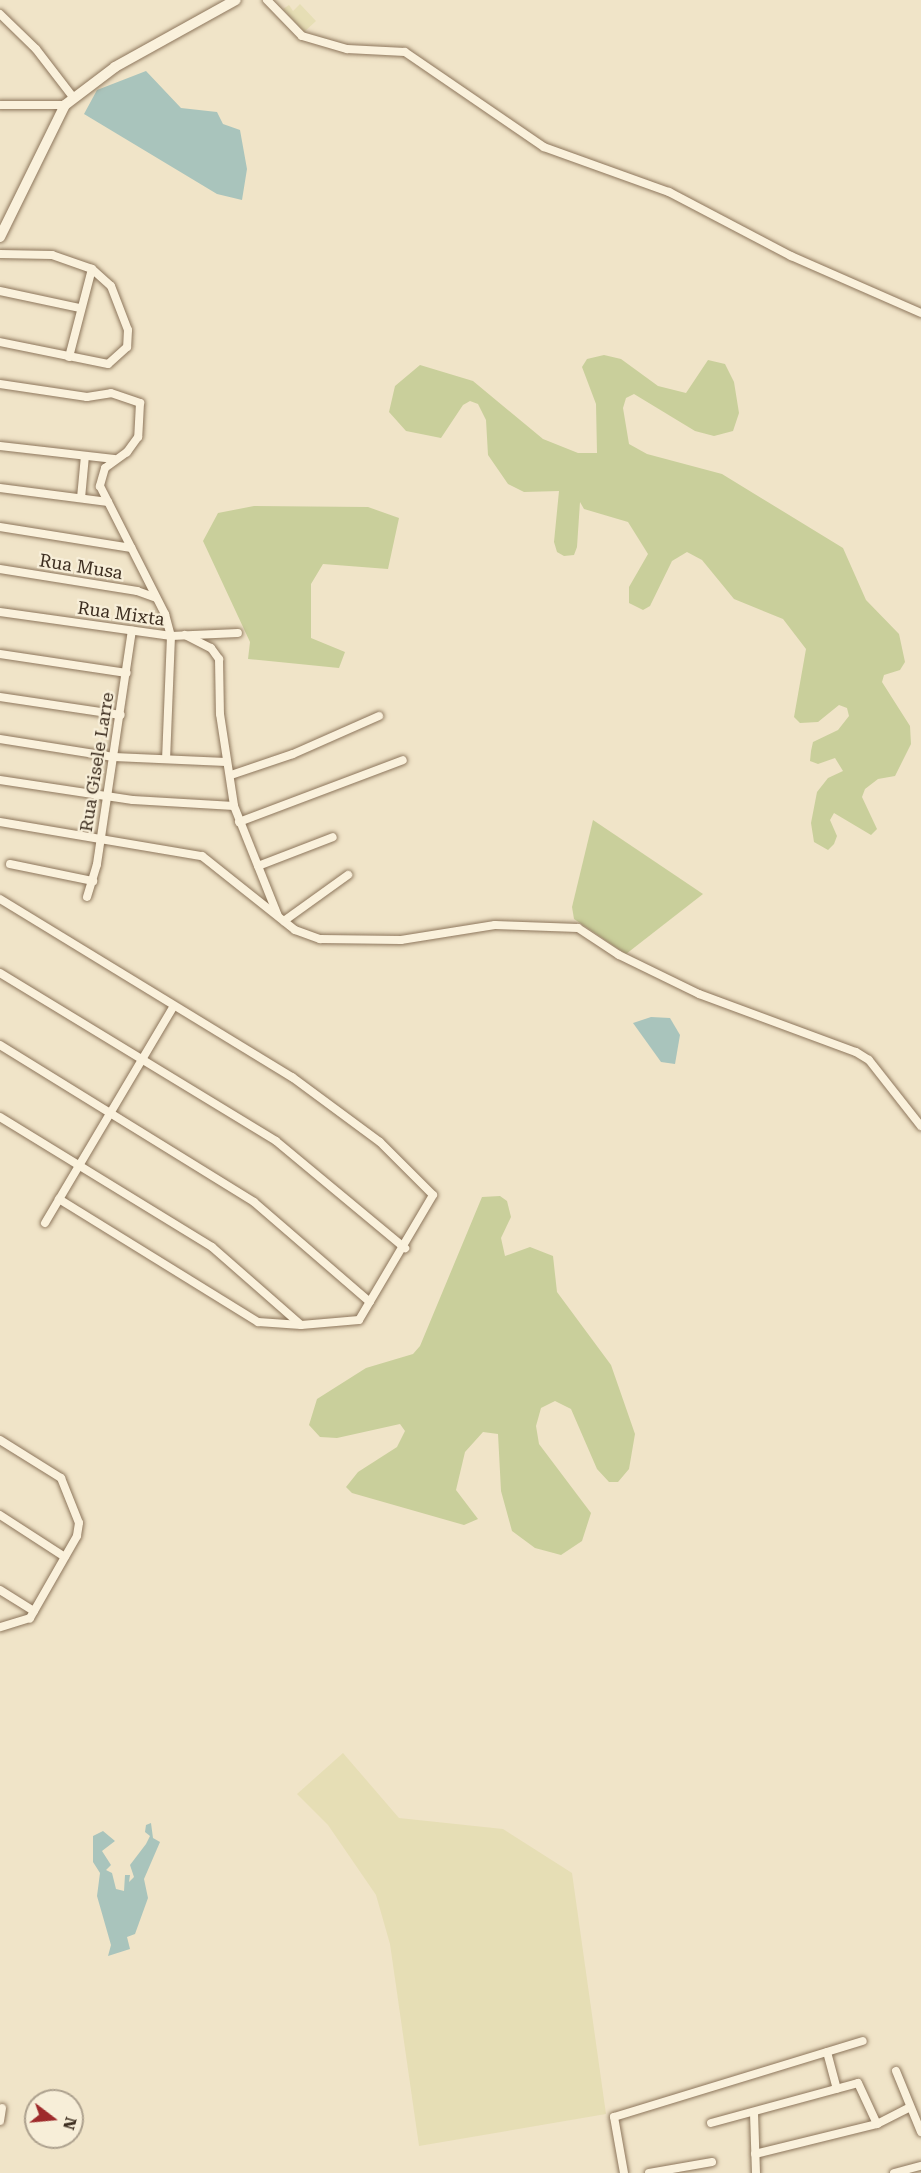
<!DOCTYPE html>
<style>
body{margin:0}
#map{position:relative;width:921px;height:2173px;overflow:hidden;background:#f0e4c8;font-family:"Roboto Serif",serif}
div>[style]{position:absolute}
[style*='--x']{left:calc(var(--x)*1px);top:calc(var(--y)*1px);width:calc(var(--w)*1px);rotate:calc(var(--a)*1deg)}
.farmland>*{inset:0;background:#e6deb5}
.green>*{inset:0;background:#c9cf9b}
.water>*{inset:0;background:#a9c4bc}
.roads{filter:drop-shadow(0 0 2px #8d765c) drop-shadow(0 0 2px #8d765c)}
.street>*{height:8px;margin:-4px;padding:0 4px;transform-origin:4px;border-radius:4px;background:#faf1dc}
.secondary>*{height:10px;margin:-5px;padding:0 5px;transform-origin:5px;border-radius:5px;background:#faf1dc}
span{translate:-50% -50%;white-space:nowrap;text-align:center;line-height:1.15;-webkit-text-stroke:4.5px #f7eed8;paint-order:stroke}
.street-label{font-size:18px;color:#3d2e20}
.north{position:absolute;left:24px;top:2089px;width:60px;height:60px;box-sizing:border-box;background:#f7eed8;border:2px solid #ada18e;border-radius:50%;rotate:106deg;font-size:16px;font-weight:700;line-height:24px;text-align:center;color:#3d2e20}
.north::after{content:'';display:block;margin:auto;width:21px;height:27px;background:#9e2a2b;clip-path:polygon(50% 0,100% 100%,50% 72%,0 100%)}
</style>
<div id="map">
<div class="farmland">
<i style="clip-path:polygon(300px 4px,316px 21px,304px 32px,283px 9px,289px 5px,293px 11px)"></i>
<i style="clip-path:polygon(343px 1753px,399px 1818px,503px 1829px,572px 1873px,606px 2114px,419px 2146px,390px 1944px,376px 1895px,328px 1825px,297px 1794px)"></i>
</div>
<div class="green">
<i style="clip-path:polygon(604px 355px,621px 359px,658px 386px,686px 393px,708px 360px,725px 364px,734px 382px,739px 413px,733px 431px,714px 436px,695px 431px,634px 394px,626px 398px,623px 408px,629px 444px,647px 454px,722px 474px,843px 548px,866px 600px,899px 634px,905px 662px,900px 670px,884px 675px,882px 682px,910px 726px,911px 744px,895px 776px,878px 779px,865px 789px,862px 797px,877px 829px,871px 835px,834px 813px,830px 820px,837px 836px,834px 844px,828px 850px,814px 842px,811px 823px,817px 792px,828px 778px,843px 771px,835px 758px,818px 764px,810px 761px,811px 751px,813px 742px,838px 730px,849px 716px,847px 708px,839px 705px,818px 722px,800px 723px,794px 717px,806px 649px,783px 619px,734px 599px,702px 560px,687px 552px,672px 561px,650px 606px,643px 610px,629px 603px,629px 587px,648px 554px,628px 522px,584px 509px,580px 502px,577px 547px,574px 555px,564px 556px,557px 552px,554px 542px,559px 491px,524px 492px,508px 484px,488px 455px,486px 420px,478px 404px,470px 401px,463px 405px,441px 438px,406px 431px,389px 412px,395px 386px,420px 365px,473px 381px,543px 439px,578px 453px,597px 453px,596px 404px,582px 367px,587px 359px)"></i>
<i style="clip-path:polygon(254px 506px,368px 507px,399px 518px,388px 569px,323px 564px,311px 584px,311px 638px,345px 652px,339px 668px,248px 659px,250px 642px,203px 541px,218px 513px)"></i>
<i style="clip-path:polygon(593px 820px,703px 894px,626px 954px,574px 919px,572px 907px)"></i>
<i style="clip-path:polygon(500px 1196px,507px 1201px,511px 1217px,501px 1238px,505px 1256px,530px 1247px,553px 1256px,557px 1292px,611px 1365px,635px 1434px,629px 1469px,618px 1482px,609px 1482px,597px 1469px,571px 1409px,555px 1401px,541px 1408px,536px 1426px,539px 1444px,591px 1513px,582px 1541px,561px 1555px,535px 1548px,512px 1531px,501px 1491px,498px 1434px,483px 1432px,465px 1452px,456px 1490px,478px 1519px,464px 1525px,352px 1493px,346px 1487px,358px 1472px,397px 1447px,405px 1431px,400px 1424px,337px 1438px,320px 1437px,309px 1425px,317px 1399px,366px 1368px,413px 1354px,420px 1346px,482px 1197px)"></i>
</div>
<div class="water">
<i style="clip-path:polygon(146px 71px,181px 108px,217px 112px,223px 124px,240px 130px,247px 169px,242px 200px,217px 194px,84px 114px,97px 90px)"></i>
<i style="clip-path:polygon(651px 1017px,670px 1018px,680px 1035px,675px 1064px,661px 1062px,633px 1023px)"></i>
<i style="clip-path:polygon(151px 1823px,153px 1838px,160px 1842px,144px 1879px,148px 1898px,135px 1934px,127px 1937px,130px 1949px,108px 1956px,111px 1945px,97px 1896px,100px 1873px,93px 1862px,93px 1836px,103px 1831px,115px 1841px,102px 1851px,111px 1865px,106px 1870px,112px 1873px,116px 1889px,124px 1891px,125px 1875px,130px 1875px,129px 1882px,134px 1877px,130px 1865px,146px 1844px,150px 1836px,145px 1832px,146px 1825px)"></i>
</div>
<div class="roads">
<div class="street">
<i style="--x:267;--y:0;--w:50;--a:45.8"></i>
<i style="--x:302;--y:36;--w:47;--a:16.1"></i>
<i style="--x:347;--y:49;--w:58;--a:3"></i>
<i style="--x:405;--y:52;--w:168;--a:34.4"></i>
<i style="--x:544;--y:147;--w:133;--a:19.8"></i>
<i style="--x:669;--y:192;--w:138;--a:27.7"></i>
<i style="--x:791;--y:256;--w:142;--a:23.7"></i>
<i style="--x:0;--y:14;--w:50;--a:44.2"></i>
<i style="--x:36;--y:49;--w:61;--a:52.4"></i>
<i style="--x:0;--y:105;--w:65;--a:0"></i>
<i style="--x:0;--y:254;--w:52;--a:1.1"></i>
<i style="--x:52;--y:255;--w:42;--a:19.3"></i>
<i style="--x:92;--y:269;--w:25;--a:42"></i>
<i style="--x:111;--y:286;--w:47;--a:68.9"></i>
<i style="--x:128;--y:330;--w:17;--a:93"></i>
<i style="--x:127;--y:347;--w:25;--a:138"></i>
<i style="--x:108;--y:364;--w:110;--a:-168.5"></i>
<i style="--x:0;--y:291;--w:82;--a:12"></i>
<i style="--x:69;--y:357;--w:91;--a:-75.4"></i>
<i style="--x:0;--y:384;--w:88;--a:8.5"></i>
<i style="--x:87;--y:397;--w:24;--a:-9"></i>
<i style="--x:111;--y:393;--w:31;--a:19"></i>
<i style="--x:140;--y:403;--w:34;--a:93"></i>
<i style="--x:138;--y:437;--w:19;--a:126"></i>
<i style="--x:127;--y:452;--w:27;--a:144"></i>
<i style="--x:105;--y:468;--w:19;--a:106"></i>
<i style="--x:100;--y:486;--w:144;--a:63.1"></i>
<i style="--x:165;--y:614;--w:23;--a:75"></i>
<i style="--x:171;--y:636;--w:122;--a:92.3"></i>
<i style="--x:0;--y:446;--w:115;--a:6.5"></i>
<i style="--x:0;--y:488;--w:109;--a:7.4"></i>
<i style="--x:81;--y:498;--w:42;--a:-84.6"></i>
<i style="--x:0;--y:527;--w:133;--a:9.1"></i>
<i style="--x:0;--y:569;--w:139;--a:9.1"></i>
<i style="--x:137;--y:591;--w:20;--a:20"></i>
<i style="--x:0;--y:612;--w:173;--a:8"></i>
<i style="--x:171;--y:636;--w:67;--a:-2.6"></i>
<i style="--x:185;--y:635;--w:29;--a:27"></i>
<i style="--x:211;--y:648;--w:14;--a:54"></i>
<i style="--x:219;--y:659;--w:55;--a:89"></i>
<i style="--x:220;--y:714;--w:93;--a:81.3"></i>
<i style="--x:234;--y:806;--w:118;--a:68.2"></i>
<i style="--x:0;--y:654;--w:128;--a:8.5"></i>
<i style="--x:0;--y:697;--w:122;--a:8.5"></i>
<i style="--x:0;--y:739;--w:115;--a:9"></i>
<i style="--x:114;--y:757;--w:112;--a:2.6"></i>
<i style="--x:231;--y:775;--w:65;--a:-18.7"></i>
<i style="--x:293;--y:754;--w:94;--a:-23.8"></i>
<i style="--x:0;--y:780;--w:134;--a:8.6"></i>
<i style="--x:133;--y:800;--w:101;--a:3.4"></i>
<i style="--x:0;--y:822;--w:205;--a:9.6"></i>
<i style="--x:202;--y:856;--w:119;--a:38.5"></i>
<i style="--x:295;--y:930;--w:27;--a:20"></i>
<i style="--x:320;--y:939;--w:81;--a:0.7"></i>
<i style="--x:401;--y:940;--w:95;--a:-9.1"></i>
<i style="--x:495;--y:925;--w:83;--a:2.1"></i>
<i style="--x:578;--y:928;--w:49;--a:33.4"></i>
<i style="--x:619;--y:955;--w:89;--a:26"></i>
<i style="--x:699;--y:994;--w:167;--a:20.3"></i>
<i style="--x:856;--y:1052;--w:15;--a:32"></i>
<i style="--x:869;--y:1060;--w:84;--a:51.8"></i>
<i style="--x:239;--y:822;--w:175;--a:-20.7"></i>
<i style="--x:10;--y:864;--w:85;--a:11.6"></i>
<i style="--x:258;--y:866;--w:80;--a:-21.1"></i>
<i style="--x:87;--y:897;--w:34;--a:-73"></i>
<i style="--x:97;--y:864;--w:236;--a:-81.5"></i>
<i style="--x:0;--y:899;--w:342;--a:31.4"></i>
<i style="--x:292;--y:1077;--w:109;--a:36.5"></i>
<i style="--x:380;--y:1142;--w:75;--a:45"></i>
<i style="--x:433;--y:1195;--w:145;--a:120.6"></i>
<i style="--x:359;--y:1320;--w:58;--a:175.1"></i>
<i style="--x:301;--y:1325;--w:43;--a:-176"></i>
<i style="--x:258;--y:1322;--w:234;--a:-148.3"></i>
<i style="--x:284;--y:921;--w:79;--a:-35.7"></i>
<i style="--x:0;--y:973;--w:323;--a:31.3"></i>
<i style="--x:276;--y:1141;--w:168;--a:39.7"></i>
<i style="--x:0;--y:1045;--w:299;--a:31.7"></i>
<i style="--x:254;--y:1202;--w:153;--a:40.8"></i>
<i style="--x:0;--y:1117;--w:249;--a:31.5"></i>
<i style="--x:212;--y:1247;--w:118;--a:41.2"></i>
<i style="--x:45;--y:1223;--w:252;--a:-59.3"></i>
<i style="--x:0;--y:1440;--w:72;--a:31.9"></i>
<i style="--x:61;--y:1478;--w:48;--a:68.2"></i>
<i style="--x:79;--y:1523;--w:13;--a:99"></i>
<i style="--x:77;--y:1536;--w:95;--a:119.8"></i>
<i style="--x:30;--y:1618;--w:31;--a:163"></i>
<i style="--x:0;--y:1515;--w:77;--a:32.9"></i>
<i style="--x:0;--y:1590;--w:40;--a:32"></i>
<i style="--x:827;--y:2052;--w:38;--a:75"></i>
<i style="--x:896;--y:2071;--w:66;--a:67.7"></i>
<i style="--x:754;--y:2113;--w:60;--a:88.1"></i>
<i style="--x:0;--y:2121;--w:13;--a:-81"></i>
<i style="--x:711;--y:2123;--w:152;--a:-15.2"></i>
<i style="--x:858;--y:2083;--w:45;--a:65.1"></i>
<i style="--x:755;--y:2154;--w:126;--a:-13.8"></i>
<i style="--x:877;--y:2124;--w:35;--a:-27"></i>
<i style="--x:624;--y:2173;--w:57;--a:-100.1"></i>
<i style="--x:614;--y:2117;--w:260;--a:-17"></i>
<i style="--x:649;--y:2173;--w:64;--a:-9.9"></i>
<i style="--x:894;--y:2173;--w:28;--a:-15"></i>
</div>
<div class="secondary">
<i style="--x:0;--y:237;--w:147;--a:-63.8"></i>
<i style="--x:65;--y:105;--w:63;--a:-37.2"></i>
<i style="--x:115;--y:67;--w:138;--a:-29"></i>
</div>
</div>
<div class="street-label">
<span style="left:81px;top:567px;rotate:9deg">Rua Musa</span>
<span style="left:121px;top:614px;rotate:8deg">Rua Mixta</span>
<span style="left:97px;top:762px;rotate:-81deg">Rua Gisele Larre</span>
</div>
<div class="north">N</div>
</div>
